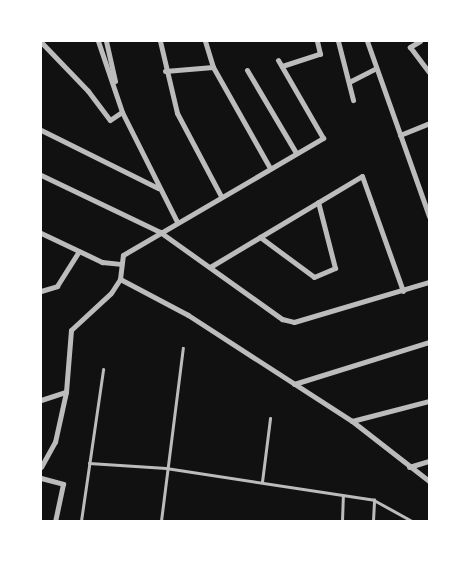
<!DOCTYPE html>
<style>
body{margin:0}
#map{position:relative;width:470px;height:562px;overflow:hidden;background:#111;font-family:Karla,sans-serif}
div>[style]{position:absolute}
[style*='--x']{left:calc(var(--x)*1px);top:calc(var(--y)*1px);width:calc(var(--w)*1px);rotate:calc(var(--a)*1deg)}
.service>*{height:2.5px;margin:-1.25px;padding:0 1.25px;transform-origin:1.25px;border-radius:1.25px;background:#bcbcbc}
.minor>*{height:5px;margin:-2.5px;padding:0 2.5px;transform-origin:2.5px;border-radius:2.5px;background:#bcbcbc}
span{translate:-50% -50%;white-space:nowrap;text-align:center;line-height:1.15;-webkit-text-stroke:5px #fff;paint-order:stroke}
.frame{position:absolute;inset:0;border:42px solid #fff;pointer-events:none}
</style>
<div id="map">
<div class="service">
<i style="--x:89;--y:463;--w:77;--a:3.7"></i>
<i style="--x:166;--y:468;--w:210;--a:8.7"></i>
<i style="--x:374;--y:500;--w:43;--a:28.9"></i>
<i style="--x:262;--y:482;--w:64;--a:-82.8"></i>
<i style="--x:81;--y:521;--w:153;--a:-81.7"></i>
<i style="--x:161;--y:521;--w:174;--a:-82.8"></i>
<i style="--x:342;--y:521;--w:25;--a:-88"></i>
<i style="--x:373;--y:521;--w:21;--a:-87"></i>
</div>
<div class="minor">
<i style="--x:98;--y:41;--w:75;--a:71.3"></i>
<i style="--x:106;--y:41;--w:41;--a:77.3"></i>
<i style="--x:160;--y:41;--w:74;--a:76.7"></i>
<i style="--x:177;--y:113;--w:94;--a:62.1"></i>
<i style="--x:205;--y:41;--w:27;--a:73"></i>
<i style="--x:338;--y:41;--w:61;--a:75.7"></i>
<i style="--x:367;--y:41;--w:186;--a:70.5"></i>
<i style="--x:420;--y:41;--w:12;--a:149"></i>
<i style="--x:410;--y:47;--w:31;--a:53"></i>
<i style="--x:41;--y:42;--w:68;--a:46.2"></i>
<i style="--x:88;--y:91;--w:36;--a:53"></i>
<i style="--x:110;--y:120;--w:14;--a:-34"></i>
<i style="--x:122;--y:112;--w:123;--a:63.4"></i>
<i style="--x:282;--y:66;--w:40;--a:-18"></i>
<i style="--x:320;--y:54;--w:13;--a:-103"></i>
<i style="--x:247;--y:70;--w:96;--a:59.4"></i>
<i style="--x:165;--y:71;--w:48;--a:-4.8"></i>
<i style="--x:213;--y:67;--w:116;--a:60.6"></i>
<i style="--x:349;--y:82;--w:30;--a:-27"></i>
<i style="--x:41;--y:130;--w:131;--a:26.4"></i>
<i style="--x:400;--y:135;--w:31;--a:-22"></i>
<i style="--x:41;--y:175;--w:132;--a:25.6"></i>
<i style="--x:160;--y:232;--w:150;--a:35.5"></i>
<i style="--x:282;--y:319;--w:12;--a:14"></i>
<i style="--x:294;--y:322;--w:141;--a:-16.5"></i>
<i style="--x:41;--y:233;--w:68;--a:25.4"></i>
<i style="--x:102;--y:262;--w:18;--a:6"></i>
<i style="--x:260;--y:237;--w:67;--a:36.5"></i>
<i style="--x:314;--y:277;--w:23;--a:-23"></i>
<i style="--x:335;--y:268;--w:68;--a:-104.4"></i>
<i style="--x:210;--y:267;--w:177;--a:-30.9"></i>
<i style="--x:362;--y:176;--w:122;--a:70.4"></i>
<i style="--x:120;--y:279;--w:77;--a:27.9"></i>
<i style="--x:188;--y:315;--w:195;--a:32.9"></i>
<i style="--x:352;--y:421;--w:98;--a:37.9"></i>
<i style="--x:41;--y:291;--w:17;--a:-17"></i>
<i style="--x:57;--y:286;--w:41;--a:-57.8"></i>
<i style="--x:294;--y:384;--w:141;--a:-17.3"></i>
<i style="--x:41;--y:400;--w:26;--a:-18"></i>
<i style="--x:352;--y:421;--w:80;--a:-14.6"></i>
<i style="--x:41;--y:467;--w:29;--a:-61"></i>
<i style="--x:55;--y:442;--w:51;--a:-77.6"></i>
<i style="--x:66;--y:392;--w:62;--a:-85.4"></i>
<i style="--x:71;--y:330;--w:54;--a:-42.8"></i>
<i style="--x:111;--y:293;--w:17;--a:-57"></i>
<i style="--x:120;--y:279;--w:24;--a:-83"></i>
<i style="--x:123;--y:255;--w:232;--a:-30.3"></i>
<i style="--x:323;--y:138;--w:90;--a:-120"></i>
<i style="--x:409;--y:467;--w:21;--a:-17"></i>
<i style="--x:41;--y:478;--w:23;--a:15"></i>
<i style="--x:63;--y:484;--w:38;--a:102"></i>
</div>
<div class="frame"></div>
</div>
